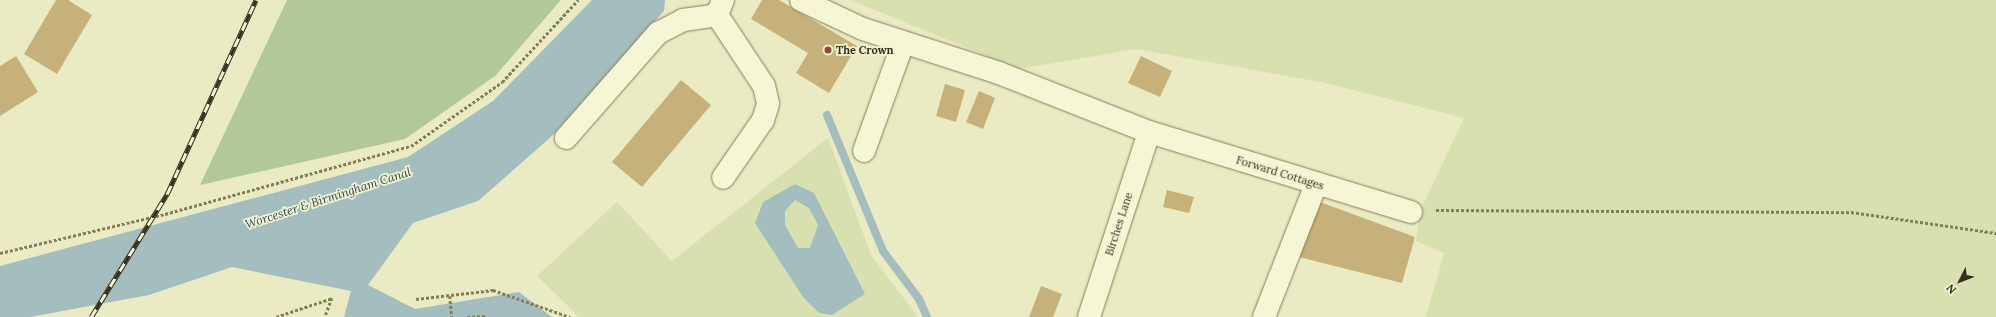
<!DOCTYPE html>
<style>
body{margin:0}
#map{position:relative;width:1996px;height:317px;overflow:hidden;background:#eaebc2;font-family:Lora,serif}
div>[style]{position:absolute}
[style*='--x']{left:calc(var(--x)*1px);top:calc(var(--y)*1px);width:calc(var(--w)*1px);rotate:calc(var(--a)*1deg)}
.farmland>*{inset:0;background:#d9e0b0}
.green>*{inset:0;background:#b3c897}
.water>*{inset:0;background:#a4bdbe}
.stream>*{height:8px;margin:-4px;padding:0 4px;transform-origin:4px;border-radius:4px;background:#a4bdbe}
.building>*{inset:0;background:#c6b17a}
.path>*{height:2.5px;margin-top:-1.25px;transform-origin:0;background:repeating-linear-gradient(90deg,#837d5a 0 3px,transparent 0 5px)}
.roads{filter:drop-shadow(0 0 1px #837d5a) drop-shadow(0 0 1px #837d5a)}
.minor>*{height:22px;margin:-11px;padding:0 11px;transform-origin:11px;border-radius:11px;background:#f6f6d5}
.rail>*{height:4.5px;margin-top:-2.25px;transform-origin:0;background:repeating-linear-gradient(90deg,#f2f3d1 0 9px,#342f1e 0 18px);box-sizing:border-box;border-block:1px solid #342f1e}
.dots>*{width:11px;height:11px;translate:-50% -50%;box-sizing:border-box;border:2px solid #f2f3d1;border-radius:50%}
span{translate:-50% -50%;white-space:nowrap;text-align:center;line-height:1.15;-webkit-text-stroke:3.5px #f2f3d1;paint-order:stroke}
.poi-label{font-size:11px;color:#342f1e;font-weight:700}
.left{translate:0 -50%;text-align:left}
.street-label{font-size:11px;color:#342f1e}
.water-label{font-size:12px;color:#2e4a53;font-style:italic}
.north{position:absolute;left:1940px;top:261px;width:40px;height:40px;-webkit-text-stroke:3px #f2f3d1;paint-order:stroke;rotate:228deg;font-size:11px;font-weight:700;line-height:16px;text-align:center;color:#342f1e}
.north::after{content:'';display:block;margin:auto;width:14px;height:18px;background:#342f1e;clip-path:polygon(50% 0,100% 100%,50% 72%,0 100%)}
</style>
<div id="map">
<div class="farmland">
<i style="clip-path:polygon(851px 0,1996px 0,1996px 317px,1426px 317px,1444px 253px,1416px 241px,1421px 209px,1464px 118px,1321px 82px,1136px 49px,1018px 69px)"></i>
<i style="clip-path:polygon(828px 138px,871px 255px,918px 317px,579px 317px,537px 276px,617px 202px,672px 261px)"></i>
</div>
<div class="green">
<i style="clip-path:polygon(287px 0,561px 0,495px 76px,405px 139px,200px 185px)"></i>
</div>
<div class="water">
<i style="clip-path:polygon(592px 0,665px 0,664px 11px,552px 136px,478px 201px,413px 223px,368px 285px,415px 309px,519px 292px,552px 317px,344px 317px,351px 291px,232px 267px,149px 295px,30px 317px,0 317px,0 266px,408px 157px,493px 101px)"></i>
<i style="clip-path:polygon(evenodd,795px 184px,814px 193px,865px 294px,832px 315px,819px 313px,803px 297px,755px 223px,763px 202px,795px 184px,795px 200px,809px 208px,818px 225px,810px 248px,798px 248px,785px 225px,785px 211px,795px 200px)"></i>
</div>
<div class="stream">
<i style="--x:827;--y:115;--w:147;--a:67.6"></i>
<i style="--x:883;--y:251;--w:60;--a:53.1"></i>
<i style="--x:919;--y:299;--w:20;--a:66"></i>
</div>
<div class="building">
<i style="clip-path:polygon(56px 0,68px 0,92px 15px,57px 74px,24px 54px)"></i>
<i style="clip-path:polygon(762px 0,779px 0,857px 46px,829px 93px,796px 73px,808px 53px,751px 19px)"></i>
<i style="clip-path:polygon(16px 56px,38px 92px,0 116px,0 66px)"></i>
<i style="clip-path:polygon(1141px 56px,1172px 71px,1160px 97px,1128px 83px)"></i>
<i style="clip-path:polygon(681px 80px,711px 105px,642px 187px,612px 162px)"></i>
<i style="clip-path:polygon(945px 84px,965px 90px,956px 122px,936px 116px)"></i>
<i style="clip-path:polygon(979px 91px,995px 98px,983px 129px,966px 122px)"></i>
<i style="clip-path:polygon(1167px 190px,1194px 197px,1189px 213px,1163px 207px)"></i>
<i style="clip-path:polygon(1320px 202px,1415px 237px,1402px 283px,1299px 257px)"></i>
<i style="clip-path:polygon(1041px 286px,1062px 294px,1053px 317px,1029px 317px)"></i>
</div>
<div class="path">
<i style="--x:1436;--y:210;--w:415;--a:0.3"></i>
<i style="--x:1851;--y:212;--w:147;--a:8.2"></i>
<i style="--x:0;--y:253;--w:170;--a:-13.3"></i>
<i style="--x:165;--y:214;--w:255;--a:-15.5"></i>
<i style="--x:411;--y:146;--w:111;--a:-35.1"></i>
<i style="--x:502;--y:82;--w:112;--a:-47.2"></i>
<i style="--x:450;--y:296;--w:21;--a:85"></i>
<i style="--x:416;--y:299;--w:78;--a:-6.7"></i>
<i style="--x:493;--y:290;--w:82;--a:19.3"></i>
<i style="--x:276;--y:317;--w:59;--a:-18.7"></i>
<i style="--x:332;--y:298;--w:20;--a:110"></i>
<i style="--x:467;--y:317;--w:18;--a:-3"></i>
</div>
<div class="roads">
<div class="minor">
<i style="--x:723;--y:0;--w:16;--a:112"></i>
<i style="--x:717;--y:15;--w:85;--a:56.5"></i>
<i style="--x:764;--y:86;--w:18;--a:77"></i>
<i style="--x:768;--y:104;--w:17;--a:107"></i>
<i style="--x:763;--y:120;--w:70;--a:124.6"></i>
<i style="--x:801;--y:0;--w:68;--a:25.1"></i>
<i style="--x:863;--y:29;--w:143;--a:17.9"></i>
<i style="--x:999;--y:73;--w:161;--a:21.5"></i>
<i style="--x:1149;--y:132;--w:274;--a:17"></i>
<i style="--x:566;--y:138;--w:140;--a:-48.8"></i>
<i style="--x:658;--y:33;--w:28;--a:-27"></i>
<i style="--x:683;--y:20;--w:34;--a:-8"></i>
<i style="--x:864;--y:151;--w:115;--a:-70.1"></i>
<i style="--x:1089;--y:317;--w:194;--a:-72"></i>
<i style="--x:1264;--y:317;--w:143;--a:-68.6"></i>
</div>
</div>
<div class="rail">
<i style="--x:91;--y:317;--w:145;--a:-58.3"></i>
<i style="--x:167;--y:194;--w:213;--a:-65.4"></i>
</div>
<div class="dots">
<i style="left:828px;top:50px;background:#8e4b2f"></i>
</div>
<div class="poi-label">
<span class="left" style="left:836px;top:50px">The Crown</span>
</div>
<div class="street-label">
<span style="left:1280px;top:173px;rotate:17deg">Forward Cottages</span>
<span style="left:1119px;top:224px;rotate:-72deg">Birches Lane</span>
</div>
<div class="water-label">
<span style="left:328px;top:198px;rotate:-18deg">Worcester &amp; Birmingham Canal</span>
</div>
<div class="north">N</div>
</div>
